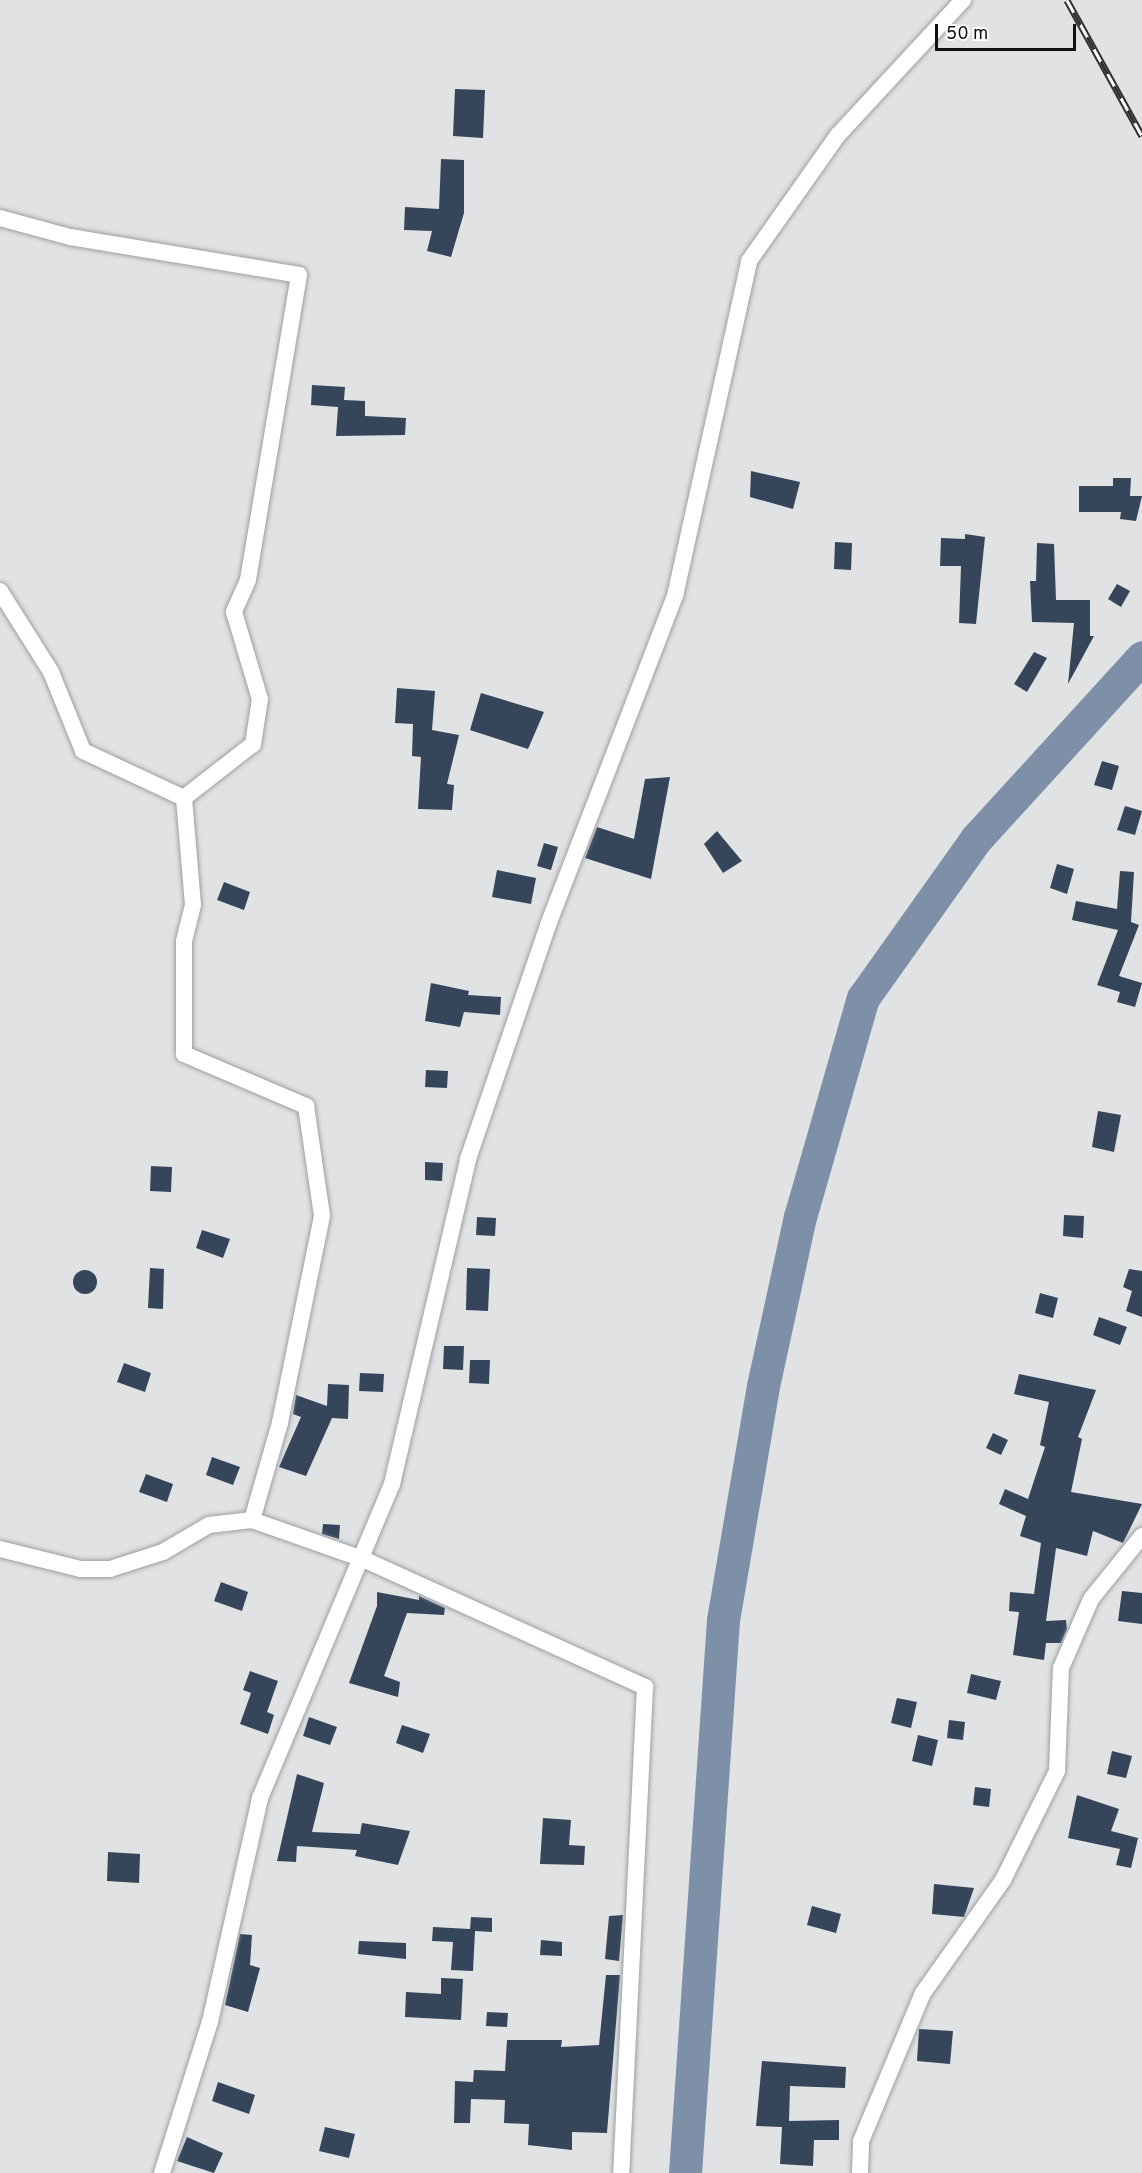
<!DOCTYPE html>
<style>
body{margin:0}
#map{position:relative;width:1142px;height:2173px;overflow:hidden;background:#e0e2e4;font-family:Overpass,sans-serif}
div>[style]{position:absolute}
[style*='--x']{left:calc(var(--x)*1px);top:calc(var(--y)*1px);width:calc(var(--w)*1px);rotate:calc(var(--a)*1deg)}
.river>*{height:33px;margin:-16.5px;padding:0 16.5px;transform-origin:16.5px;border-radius:16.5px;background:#7d90a8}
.building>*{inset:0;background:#35465b}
.round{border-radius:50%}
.roads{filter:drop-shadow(0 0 2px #9d9fa2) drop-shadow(0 0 2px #9d9fa2)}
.street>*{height:16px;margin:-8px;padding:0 8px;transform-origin:8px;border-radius:8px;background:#fff}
.rail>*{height:7px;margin-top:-3.5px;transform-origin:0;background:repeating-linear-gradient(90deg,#fff 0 14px,#303133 0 28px);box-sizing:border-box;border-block:2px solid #303133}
span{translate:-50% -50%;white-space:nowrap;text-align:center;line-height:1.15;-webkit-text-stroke:6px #fff;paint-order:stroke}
.scale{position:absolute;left:935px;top:24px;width:141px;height:27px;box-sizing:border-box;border:3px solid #101112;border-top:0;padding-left:8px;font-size:18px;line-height:21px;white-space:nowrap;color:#101112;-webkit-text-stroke:4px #fff;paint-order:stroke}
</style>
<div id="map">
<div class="river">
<i style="--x:685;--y:2173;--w:554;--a:-86.07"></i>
<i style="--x:723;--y:1620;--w:237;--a:-80.3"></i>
<i style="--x:763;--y:1386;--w:173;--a:-77.7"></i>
<i style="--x:800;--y:1217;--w:228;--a:-74"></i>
<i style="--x:863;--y:998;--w:195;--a:-54.6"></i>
<i style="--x:976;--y:839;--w:246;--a:-47.6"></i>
</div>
<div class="building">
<i style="clip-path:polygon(455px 89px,485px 90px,483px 138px,453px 136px)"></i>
<i style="clip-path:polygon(441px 159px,464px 160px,464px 213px,451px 257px,427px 251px,432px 231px,404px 230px,405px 207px,439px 209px)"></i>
<i style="clip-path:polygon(312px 385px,345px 387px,344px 400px,365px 401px,365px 416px,406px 418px,405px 435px,336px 436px,338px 407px,311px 405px)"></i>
<i style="clip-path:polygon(751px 471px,800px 482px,793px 509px,750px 497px)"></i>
<i style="clip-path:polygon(1113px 478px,1131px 478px,1130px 496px,1142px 496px,1136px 521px,1120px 519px,1121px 512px,1079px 512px,1079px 486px,1113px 486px)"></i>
<i style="clip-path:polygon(965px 534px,985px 537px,976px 624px,959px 623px,961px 566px,940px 566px,941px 538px,965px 539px)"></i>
<i style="clip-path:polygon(835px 542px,852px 543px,851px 570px,834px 569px)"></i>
<i style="clip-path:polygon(1037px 543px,1054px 544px,1056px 600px,1090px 600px,1090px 636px,1094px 636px,1068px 684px,1074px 623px,1032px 622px,1030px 581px,1036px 581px)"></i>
<i style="clip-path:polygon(1117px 584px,1130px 591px,1121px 607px,1108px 599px)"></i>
<i style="clip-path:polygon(1034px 652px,1047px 658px,1027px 692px,1014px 684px)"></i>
<i style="clip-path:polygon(397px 688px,435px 691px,432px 730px,459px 735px,447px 784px,454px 785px,452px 810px,418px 809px,421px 757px,412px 756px,413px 724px,395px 723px)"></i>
<i style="clip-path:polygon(481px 693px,544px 712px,528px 749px,470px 730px)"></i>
<i style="clip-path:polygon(1102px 761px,1119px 766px,1112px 790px,1094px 785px)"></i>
<i style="clip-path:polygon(670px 777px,651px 879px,585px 858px,597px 827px,634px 839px,645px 779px)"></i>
<i style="clip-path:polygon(1125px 806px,1142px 811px,1135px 835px,1117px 830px)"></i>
<i style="clip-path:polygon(717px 831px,742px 861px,723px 873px,704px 844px)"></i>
<i style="clip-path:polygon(544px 843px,558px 847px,551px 870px,537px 866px)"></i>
<i style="clip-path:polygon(1057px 864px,1074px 869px,1067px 894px,1050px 888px)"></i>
<i style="clip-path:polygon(497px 870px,536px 878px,531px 904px,492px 897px)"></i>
<i style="clip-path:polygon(1120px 871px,1134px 872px,1131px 922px,1139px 925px,1119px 976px,1142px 983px,1135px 1007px,1117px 1002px,1120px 992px,1097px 985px,1118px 930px,1072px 920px,1076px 901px,1117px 909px)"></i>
<i style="clip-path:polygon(224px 882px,250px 892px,244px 910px,217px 900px)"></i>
<i style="clip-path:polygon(431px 983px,469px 991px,468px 995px,501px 997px,500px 1015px,464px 1012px,460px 1027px,425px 1021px)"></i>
<i style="clip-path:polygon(426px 1070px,448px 1071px,447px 1088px,425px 1087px)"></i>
<i style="clip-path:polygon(1098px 1111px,1121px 1115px,1114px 1152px,1092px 1147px)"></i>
<i style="clip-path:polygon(425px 1162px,443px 1163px,442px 1181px,425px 1180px)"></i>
<i style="clip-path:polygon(151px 1166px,172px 1167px,171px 1192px,150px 1191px)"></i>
<i style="clip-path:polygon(1064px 1215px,1084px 1216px,1083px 1238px,1063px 1236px)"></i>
<i style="clip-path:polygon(477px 1217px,496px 1218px,495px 1236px,476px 1235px)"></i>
<i style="clip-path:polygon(202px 1230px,230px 1239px,223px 1258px,196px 1248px)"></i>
<i style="clip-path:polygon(150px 1268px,164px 1269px,163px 1309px,148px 1308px)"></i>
<i style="clip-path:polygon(467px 1268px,490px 1269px,488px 1311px,466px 1310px)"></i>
<i style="clip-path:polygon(1129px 1269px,1142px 1271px,1142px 1317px,1126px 1311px,1132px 1291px,1123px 1287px)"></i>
<i class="round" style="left:73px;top:1270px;width:24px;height:24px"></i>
<i style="clip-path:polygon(1040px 1293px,1058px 1298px,1053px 1318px,1035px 1313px)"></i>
<i style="clip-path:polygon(1099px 1317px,1127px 1327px,1120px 1345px,1093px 1335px)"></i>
<i style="clip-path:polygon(444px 1346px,464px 1346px,463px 1370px,443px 1369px)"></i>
<i style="clip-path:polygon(470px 1360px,490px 1360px,489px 1384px,469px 1383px)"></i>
<i style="clip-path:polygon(124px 1363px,151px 1373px,145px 1392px,117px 1382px)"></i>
<i style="clip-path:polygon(360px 1373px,384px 1374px,383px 1392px,359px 1391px)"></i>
<i style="clip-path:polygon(1019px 1374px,1096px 1390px,1078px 1437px,1082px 1439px,1071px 1492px,1142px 1504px,1123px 1543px,1093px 1531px,1087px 1556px,1056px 1548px,1046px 1621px,1066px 1620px,1067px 1629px,1061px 1643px,1046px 1643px,1044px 1660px,1013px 1655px,1019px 1612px,1009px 1611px,1010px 1592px,1034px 1594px,1041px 1543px,1020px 1536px,1026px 1516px,999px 1504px,1005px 1489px,1028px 1499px,1045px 1447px,1040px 1445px,1049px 1402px,1014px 1394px)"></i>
<i style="clip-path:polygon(328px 1384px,349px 1385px,348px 1419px,332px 1418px,306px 1476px,279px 1467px,301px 1417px,293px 1414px,296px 1395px,327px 1406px)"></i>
<i style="clip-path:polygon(993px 1433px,1008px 1440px,1001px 1455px,986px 1448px)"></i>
<i style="clip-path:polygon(212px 1457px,240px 1467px,233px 1485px,206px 1475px)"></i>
<i style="clip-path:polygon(146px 1474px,173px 1484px,167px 1502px,139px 1492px)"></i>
<i style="clip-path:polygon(323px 1524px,340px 1525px,339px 1539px,322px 1534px)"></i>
<i style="clip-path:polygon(221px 1582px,248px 1592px,242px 1611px,214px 1601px)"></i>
<i style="clip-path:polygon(1122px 1591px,1142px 1593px,1142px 1624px,1118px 1621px)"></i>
<i style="clip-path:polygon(377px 1592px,419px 1600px,419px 1596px,445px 1608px,444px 1615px,407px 1613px,384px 1676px,400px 1682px,398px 1697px,349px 1683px,377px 1606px)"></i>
<i style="clip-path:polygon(250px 1671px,278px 1681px,267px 1712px,274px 1715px,268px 1734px,240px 1724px,251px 1693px,243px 1690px)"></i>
<i style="clip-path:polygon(971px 1674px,1001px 1681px,996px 1700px,967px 1693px)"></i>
<i style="clip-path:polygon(897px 1698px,917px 1702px,911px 1728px,891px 1723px)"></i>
<i style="clip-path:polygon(309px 1717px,337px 1727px,330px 1745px,303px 1736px)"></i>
<i style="clip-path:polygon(949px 1720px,965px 1722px,963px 1740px,947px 1738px)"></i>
<i style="clip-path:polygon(402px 1725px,430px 1734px,423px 1753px,396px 1743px)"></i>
<i style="clip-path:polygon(918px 1735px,938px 1740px,932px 1766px,912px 1761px)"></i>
<i style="clip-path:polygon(1112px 1751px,1132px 1756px,1126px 1778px,1107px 1774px)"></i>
<i style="clip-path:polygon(297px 1774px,324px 1783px,312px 1832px,360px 1834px,362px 1823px,410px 1831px,398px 1865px,355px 1856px,357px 1850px,297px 1846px,296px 1862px,277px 1861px)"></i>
<i style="clip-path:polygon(975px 1787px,991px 1789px,989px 1807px,973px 1805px)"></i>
<i style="clip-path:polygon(1077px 1795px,1119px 1809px,1111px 1831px,1138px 1838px,1131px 1868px,1116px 1865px,1120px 1849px,1068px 1838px)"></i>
<i style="clip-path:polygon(543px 1818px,571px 1820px,569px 1845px,585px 1846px,584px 1865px,540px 1864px)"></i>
<i style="clip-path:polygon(108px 1852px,140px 1854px,139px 1883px,107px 1881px)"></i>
<i style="clip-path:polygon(934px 1884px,974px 1888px,964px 1917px,932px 1914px)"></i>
<i style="clip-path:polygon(812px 1906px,841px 1914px,836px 1933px,807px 1925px)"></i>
<i style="clip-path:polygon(623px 1915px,619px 1961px,605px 1959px,609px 1916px)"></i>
<i style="clip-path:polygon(471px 1917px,492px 1918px,492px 1932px,475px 1931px,473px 1971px,451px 1970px,453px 1942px,432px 1941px,433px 1927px,470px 1929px)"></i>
<i style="clip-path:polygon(240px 1934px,252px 1935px,250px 1965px,260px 1968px,248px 2012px,225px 2005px)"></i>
<i style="clip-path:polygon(541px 1940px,562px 1942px,562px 1956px,540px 1955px)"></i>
<i style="clip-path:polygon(359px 1941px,406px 1943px,406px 1959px,358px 1954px)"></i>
<i style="clip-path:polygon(606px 1975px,620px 1975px,607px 2133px,572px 2132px,572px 2150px,528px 2145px,529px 2124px,504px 2123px,505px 2100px,471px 2099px,470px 2123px,454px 2123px,455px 2081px,473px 2082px,474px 2070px,505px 2071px,507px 2040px,562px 2040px,561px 2047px,599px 2045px)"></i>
<i style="clip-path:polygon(441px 1978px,463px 1979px,461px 2020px,405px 2017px,406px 1992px,441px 1994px)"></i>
<i style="clip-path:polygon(487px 2012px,508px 2013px,507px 2027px,486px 2026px)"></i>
<i style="clip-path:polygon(919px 2029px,953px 2031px,950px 2064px,917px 2061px)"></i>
<i style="clip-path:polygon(762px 2061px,846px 2067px,845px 2088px,790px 2086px,789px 2121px,839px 2120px,839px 2140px,814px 2140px,813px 2166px,780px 2164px,782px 2127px,756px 2126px)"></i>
<i style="clip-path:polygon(218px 2082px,255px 2095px,249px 2114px,212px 2101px)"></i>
<i style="clip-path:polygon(325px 2127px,355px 2134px,349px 2158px,319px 2151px)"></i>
<i style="clip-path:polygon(187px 2137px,223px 2153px,214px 2173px,177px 2161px)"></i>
</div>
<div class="roads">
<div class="street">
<i style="--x:0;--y:218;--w:73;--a:15.2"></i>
<i style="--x:70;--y:237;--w:232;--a:9.4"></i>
<i style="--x:299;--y:275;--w:309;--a:99.5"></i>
<i style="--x:248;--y:580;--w:35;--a:114"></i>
<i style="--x:234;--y:612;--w:91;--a:73.4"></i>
<i style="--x:260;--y:699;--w:46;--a:98.8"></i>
<i style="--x:253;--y:744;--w:88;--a:142"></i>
<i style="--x:184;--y:798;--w:107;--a:85.2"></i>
<i style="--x:193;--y:905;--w:37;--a:104"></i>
<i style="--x:184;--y:941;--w:113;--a:90"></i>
<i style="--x:184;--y:1054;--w:133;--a:23.1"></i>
<i style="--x:306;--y:1106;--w:111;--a:81.7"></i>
<i style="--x:322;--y:1216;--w:211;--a:101.5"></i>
<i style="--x:280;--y:1423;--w:101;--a:106.1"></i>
<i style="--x:0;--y:591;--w:96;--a:57.8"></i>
<i style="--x:51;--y:672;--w:85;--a:67.9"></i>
<i style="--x:83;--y:751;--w:111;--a:25"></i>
<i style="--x:0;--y:1549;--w:82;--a:14"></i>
<i style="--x:80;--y:1569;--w:30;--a:0"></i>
<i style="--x:110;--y:1569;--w:56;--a:-17.8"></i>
<i style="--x:163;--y:1552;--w:53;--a:-30.4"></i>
<i style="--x:209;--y:1525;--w:43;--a:-6.6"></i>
<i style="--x:252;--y:1520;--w:118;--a:19.4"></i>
<i style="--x:363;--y:1559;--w:310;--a:24.4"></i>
<i style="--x:645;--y:1687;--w:487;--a:92.8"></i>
<i style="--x:162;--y:2173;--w:158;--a:-72.4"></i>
<i style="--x:210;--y:2022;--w:230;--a:-77.4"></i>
<i style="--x:260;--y:1798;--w:341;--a:-67.2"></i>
<i style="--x:392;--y:1484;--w:334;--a:-76.8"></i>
<i style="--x:468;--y:1159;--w:247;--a:-71.1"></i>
<i style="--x:548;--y:925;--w:353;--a:-68.9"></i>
<i style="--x:675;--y:596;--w:343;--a:-77.5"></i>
<i style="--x:749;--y:261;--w:154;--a:-54.8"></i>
<i style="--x:838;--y:135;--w:184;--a:-47.2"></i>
<i style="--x:860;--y:2173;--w:32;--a:-88"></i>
<i style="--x:861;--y:2141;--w:160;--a:-67.3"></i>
<i style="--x:923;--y:1993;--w:138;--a:-54.7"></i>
<i style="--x:1003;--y:1880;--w:122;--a:-63.6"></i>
<i style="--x:1057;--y:1771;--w:103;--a:-87.8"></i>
<i style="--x:1061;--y:1668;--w:75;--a:-66.5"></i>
<i style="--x:1091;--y:1599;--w:81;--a:-51"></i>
</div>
</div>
<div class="rail">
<i style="--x:1067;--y:0;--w:155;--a:61.1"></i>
</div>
<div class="scale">50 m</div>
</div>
